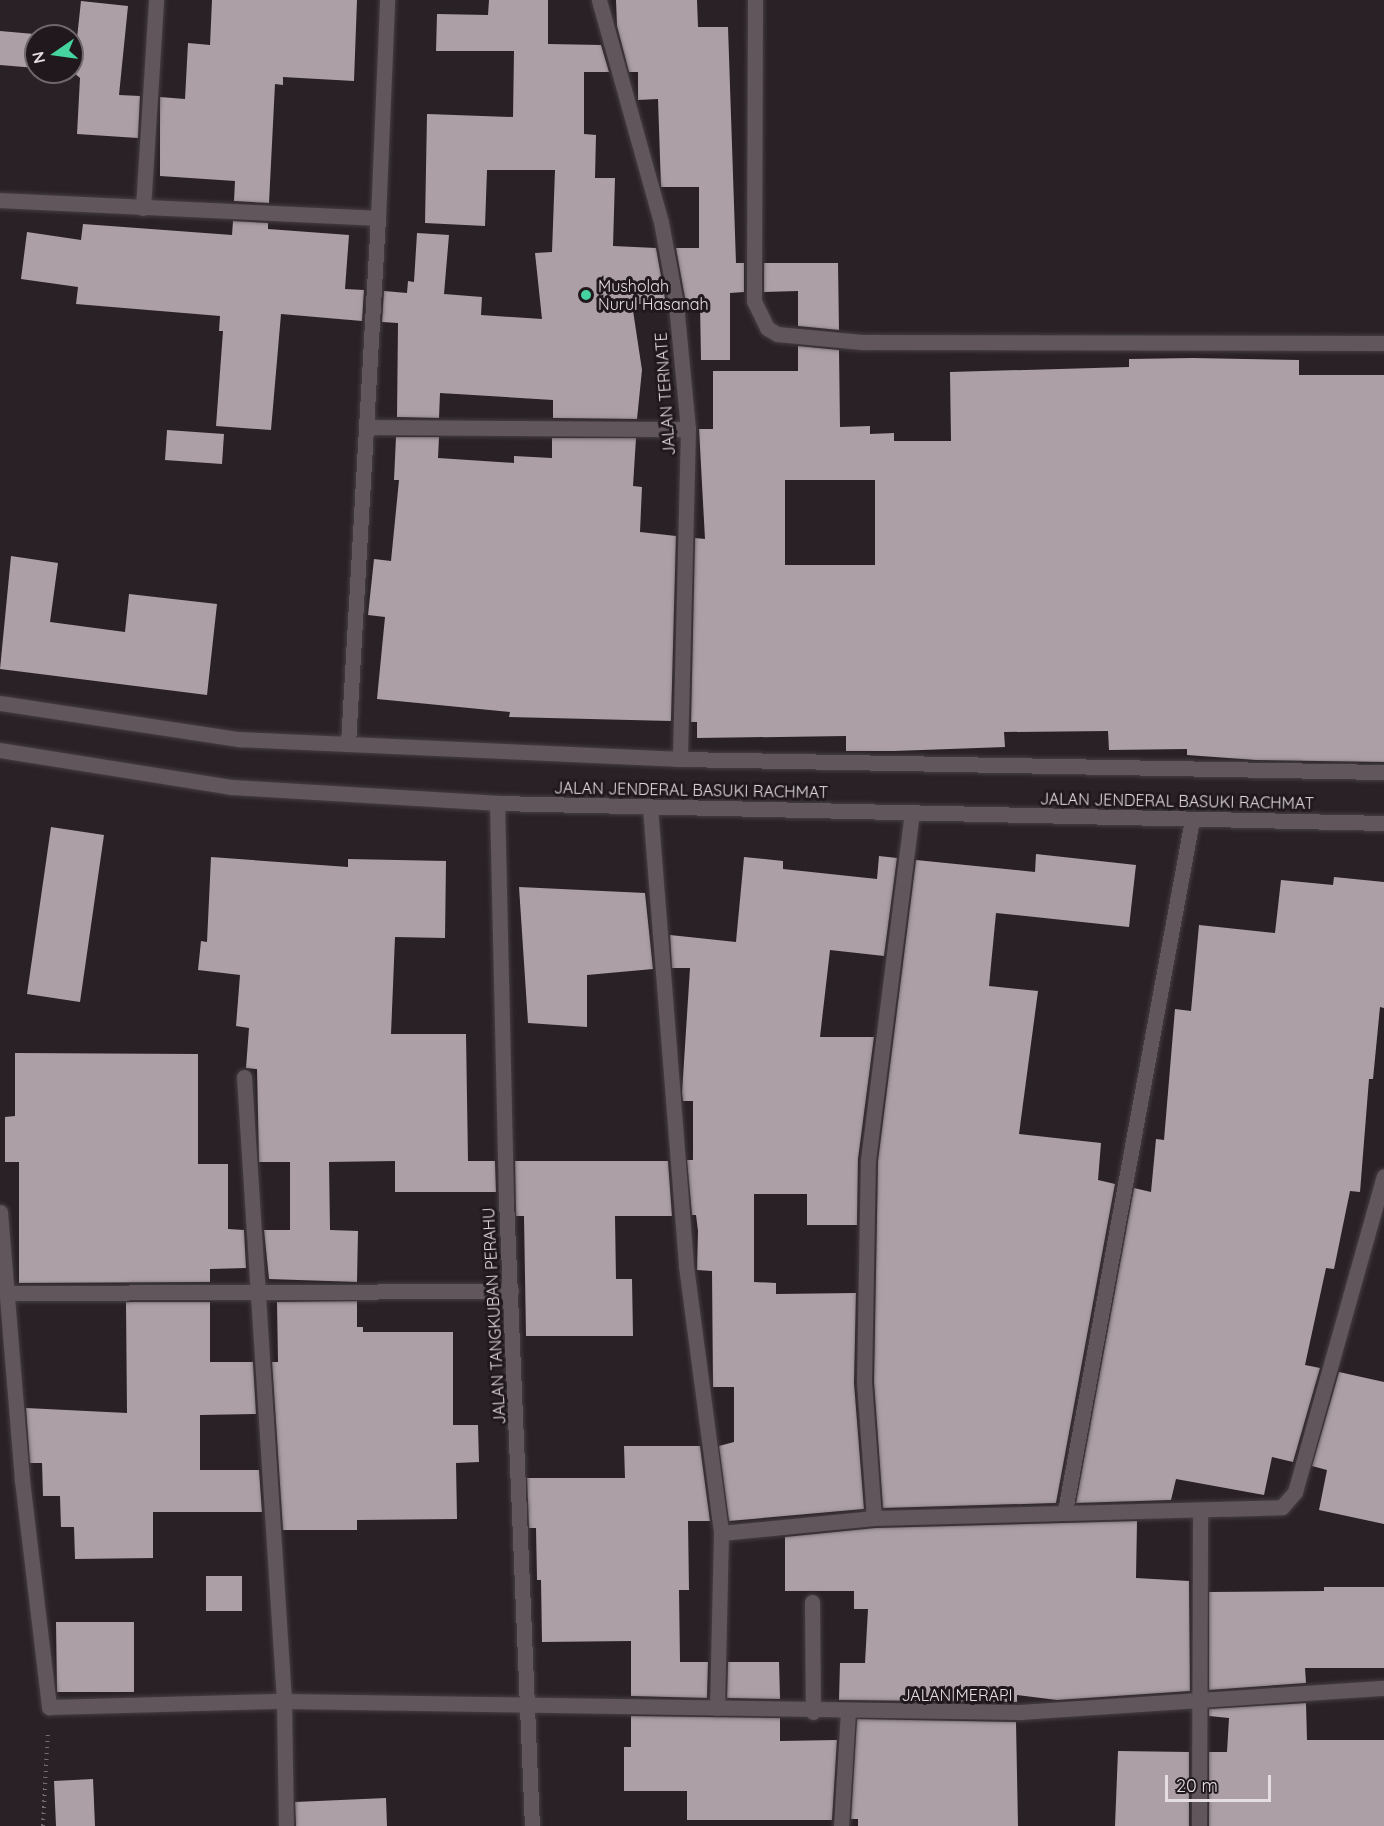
<!DOCTYPE html>
<style>
body{margin:0}
#map{position:relative;width:1384px;height:1826px;overflow:hidden;background:#2a2126;font-family:Quicksand,sans-serif}
div>[style]{position:absolute}
[style*='--x']{left:calc(var(--x)*1px);top:calc(var(--y)*1px);width:calc(var(--w)*1px);rotate:calc(var(--a)*1deg)}
.building>*{inset:0;background:#aca0a6}
.path>*{height:4px;margin-top:-2px;transform-origin:0;background:repeating-linear-gradient(90deg,#756d71 0 1.5px,transparent 0 6px)}
.roads{filter:drop-shadow(0 0 2px #453e41) drop-shadow(0 0 2px #453e41)}
.lane>*{height:15px;margin:-7.5px;padding:0 7.5px;transform-origin:7.5px;border-radius:7.5px;background:#61565c}
.street>*{height:15px;margin:-7.5px;padding:0 7.5px;transform-origin:7.5px;border-radius:7.5px;background:#61565c}
.secondary>*{height:15px;margin:-7.5px;padding:0 7.5px;transform-origin:7.5px;border-radius:7.5px;background:#61565c}
.dots>*{width:16px;height:16px;translate:-50% -50%;box-sizing:border-box;border:3px solid #20181d;border-radius:50%}
span{translate:-50% -50%;white-space:nowrap;text-align:center;line-height:1.15;-webkit-text-stroke:6px #20181d;paint-order:stroke}
.poi-label{font-size:16px;color:#e4dee1}
.left{translate:0 -50%;text-align:left}
.street-label{font-size:16px;color:#e4dee1}
.north{position:absolute;left:24px;top:24px;width:60px;height:60px;box-sizing:border-box;background:#20181d;border:2px solid #6e676b;border-radius:50%;rotate:257deg;font-size:16px;font-weight:700;line-height:24px;text-align:center;color:#e4dee1}
.north::after{content:'';display:block;margin:auto;width:21px;height:27px;background:#45d49f;clip-path:polygon(50% 0,100% 100%,50% 72%,0 100%)}
.scale{position:absolute;left:1165px;top:1775px;width:106px;height:27px;box-sizing:border-box;border:3px solid #e4dee1;border-top:0;padding-left:8px;font-size:18px;line-height:21px;white-space:nowrap;color:#e4dee1;-webkit-text-stroke:4px #20181d;paint-order:stroke}
</style>
<div id="map">
<div class="building">
<i style="clip-path:polygon(212px 0,357px 0,354px 81px,283px 77px,283px 85px,275px 84px,269px 203px,234px 201px,235px 181px,160px 176px,160px 97px,185px 99px,188px 43px,210px 45px)"></i>
<i style="clip-path:polygon(489px 0,548px 0,548px 44px,601px 45px,609px 72px,584px 72px,584px 134px,596px 135px,595px 178px,615px 178px,613px 246px,656px 248px,666px 304px,632px 304px,642px 370px,637px 419px,553px 418px,553px 400px,440px 393px,439px 418px,397px 417px,398px 323px,382px 322px,384px 291px,407px 293px,408px 281px,414px 282px,417px 233px,449px 235px,444px 294px,482px 297px,481px 315px,542px 319px,535px 253px,552px 252px,555px 170px,487px 170px,485px 226px,425px 223px,427px 114px,513px 117px,514px 51px,436px 51px,437px 14px,488px 15px)"></i>
<i style="clip-path:polygon(616px 0,697px 0,698px 27px,728px 27px,736px 263px,744px 263px,744px 292px,730px 293px,730px 360px,701px 360px,700px 304px,686px 304px,676px 248px,699px 248px,699px 187px,661px 187px,658px 99px,638px 100px,638px 72px,629px 72px,617px 26px)"></i>
<i style="clip-path:polygon(81px 1px,128px 6px,119px 95px,140px 96px,138px 138px,77px 134px,80px 78px,72px 71px,72px 37px,77px 38px)"></i>
<i style="clip-path:polygon(0 31px,57px 36px,36px 36px,36px 68px,0 65px)"></i>
<i style="clip-path:polygon(233px 221px,268px 223px,268px 229px,349px 235px,345px 289px,364px 290px,362px 321px,281px 314px,271px 430px,216px 426px,223px 331px,219px 331px,220px 316px,76px 304px,78px 287px,21px 279px,27px 232px,81px 240px,83px 224px,232px 235px)"></i>
<i style="clip-path:polygon(764px 263px,838px 263px,839px 330px,798px 326px,798px 291px,764px 292px)"></i>
<i style="clip-path:polygon(evenodd,798px 346px,839px 350px,840px 427px,870px 426px,870px 434px,894px 433px,894px 441px,951px 441px,950px 372px,1129px 367px,1129px 359px,1193px 358px,1299px 360px,1299px 375px,1384px 375px,1384px 762px,1256px 760px,1187px 755px,1187px 749px,1109px 750px,1108px 731px,1004px 732px,1005px 747px,894px 751px,846px 751px,846px 736px,697px 738px,697px 722px,691px 722px,695px 538px,705px 539px,699px 429px,713px 429px,713px 371px,798px 371px,798px 346px,785px 480px,875px 480px,875px 565px,785px 565px,785px 480px)"></i>
<i style="clip-path:polygon(167px 430px,224px 434px,222px 464px,165px 460px)"></i>
<i style="clip-path:polygon(396px 437px,439px 437px,438px 458px,514px 463px,514px 456px,552px 458px,552px 438px,636px 438px,633px 486px,642px 487px,640px 532px,676px 536px,671px 721px,509px 717px,510px 712px,377px 699px,385px 617px,368px 615px,374px 559px,391px 561px,399px 480px,394px 480px)"></i>
<i style="clip-path:polygon(11px 556px,58px 563px,50px 622px,125px 632px,129px 594px,217px 604px,207px 695px,0 669px)"></i>
<i style="clip-path:polygon(51px 827px,104px 835px,80px 1002px,27px 994px)"></i>
<i style="clip-path:polygon(1036px 854px,1136px 865px,1129px 927px,996px 913px,989px 986px,1038px 991px,1019px 1134px,1101px 1143px,1098px 1180px,1115px 1184px,1056px 1503px,883px 1508px,874px 1382px,878px 1161px,916px 860px,1035px 872px)"></i>
<i style="clip-path:polygon(879px 856px,897px 858px,884px 956px,830px 950px,820px 1037px,874px 1037px,858px 1159px,857px 1225px,807px 1225px,807px 1194px,754px 1194px,754px 1282px,776px 1283px,776px 1294px,856px 1293px,854px 1383px,864px 1509px,729px 1521px,719px 1446px,734px 1442px,734px 1387px,713px 1387px,712px 1271px,697px 1270px,698px 1231px,696px 1215px,692px 1215px,687px 1160px,693px 1160px,693px 1101px,683px 1101px,682px 1093px,690px 968px,672px 968px,670px 935px,736px 942px,744px 857px,783px 861px,783px 869px,877px 879px)"></i>
<i style="clip-path:polygon(211px 857px,348px 867px,348px 859px,446px 861px,445px 938px,395px 937px,391px 1034px,466px 1034px,468px 1161px,495px 1161px,496px 1192px,395px 1192px,395px 1161px,329px 1162px,330px 1230px,358px 1231px,357px 1282px,269px 1279px,264px 1230px,290px 1230px,290px 1162px,259px 1162px,257px 1069px,246px 1068px,249px 1028px,236px 1026px,240px 975px,198px 970px,201px 941px,207px 942px)"></i>
<i style="clip-path:polygon(1334px 877px,1384px 882px,1384px 1008px,1380px 1007px,1373px 1079px,1369px 1079px,1360px 1192px,1350px 1191px,1334px 1269px,1326px 1268px,1305px 1365px,1320px 1368px,1293px 1462px,1272px 1457px,1264px 1495px,1176px 1479px,1171px 1500px,1076px 1503px,1134px 1188px,1151px 1192px,1156px 1139px,1164px 1140px,1175px 1009px,1191px 1011px,1199px 925px,1275px 933px,1281px 880px,1333px 885px)"></i>
<i style="clip-path:polygon(519px 887px,645px 893px,653px 969px,587px 975px,587px 1027px,528px 1023px)"></i>
<i style="clip-path:polygon(15px 1053px,198px 1054px,198px 1164px,228px 1164px,228px 1229px,244px 1230px,246px 1268px,210px 1269px,210px 1282px,19px 1283px,19px 1162px,5px 1162px,5px 1117px,15px 1116px)"></i>
<i style="clip-path:polygon(515px 1161px,668px 1161px,672px 1216px,615px 1216px,616px 1279px,632px 1279px,633px 1336px,526px 1336px,524px 1216px,516px 1216px)"></i>
<i style="clip-path:polygon(357px 1301px,357px 1327px,363px 1327px,363px 1332px,453px 1332px,453px 1425px,478px 1425px,479px 1462px,456px 1463px,457px 1519px,357px 1520px,357px 1530px,283px 1530px,272px 1362px,278px 1362px,277px 1302px)"></i>
<i style="clip-path:polygon(126px 1302px,210px 1302px,210px 1362px,253px 1362px,256px 1414px,200px 1415px,200px 1470px,259px 1470px,262px 1512px,153px 1512px,153px 1558px,75px 1559px,74px 1527px,61px 1527px,60px 1496px,43px 1496px,42px 1463px,30px 1463px,26px 1408px,127px 1413px)"></i>
<i style="clip-path:polygon(1339px 1372px,1384px 1382px,1384px 1524px,1319px 1510px,1327px 1470px,1312px 1466px)"></i>
<i style="clip-path:polygon(624px 1446px,700px 1446px,710px 1521px,688px 1521px,689px 1590px,679px 1590px,680px 1662px,708px 1662px,707px 1698px,631px 1696px,631px 1641px,542px 1642px,541px 1580px,537px 1580px,536px 1528px,529px 1528px,527px 1478px,625px 1478px)"></i>
<i style="clip-path:polygon(1137px 1521px,1136px 1578px,1189px 1581px,1190px 1691px,1057px 1700px,1017px 1695px,1017px 1702px,839px 1700px,840px 1663px,865px 1663px,868px 1609px,854px 1609px,854px 1591px,785px 1591px,785px 1537px,875px 1528px)"></i>
<i style="clip-path:polygon(206px 1576px,242px 1576px,242px 1611px,206px 1611px)"></i>
<i style="clip-path:polygon(1324px 1587px,1384px 1587px,1384px 1668px,1305px 1668px,1306px 1683px,1209px 1690px,1209px 1592px,1324px 1591px)"></i>
<i style="clip-path:polygon(56px 1622px,134px 1622px,134px 1692px,57px 1692px)"></i>
<i style="clip-path:polygon(728px 1662px,779px 1662px,780px 1699px,727px 1698px)"></i>
<i style="clip-path:polygon(1306px 1703px,1307px 1740px,1384px 1740px,1384px 1826px,1209px 1826px,1209px 1752px,1227px 1752px,1229px 1718px,1209px 1716px,1209px 1709px)"></i>
<i style="clip-path:polygon(631px 1716px,780px 1718px,780px 1741px,837px 1740px,832px 1820px,687px 1820px,687px 1791px,624px 1791px,624px 1747px,631px 1747px)"></i>
<i style="clip-path:polygon(857px 1719px,1016px 1722px,1018px 1826px,858px 1826px,858px 1819px,851px 1819px)"></i>
<i style="clip-path:polygon(1118px 1751px,1189px 1752px,1189px 1826px,1115px 1826px)"></i>
<i style="clip-path:polygon(93px 1779px,95px 1826px,56px 1826px,54px 1781px)"></i>
<i style="clip-path:polygon(386px 1798px,387px 1826px,296px 1826px,295px 1802px)"></i>
</div>
<div class="path">
<i style="--x:43;--y:1826;--w:94;--a:-87"></i>
</div>
<div class="roads">
<div class="lane">
<i style="--x:812;--y:1602;--w:110;--a:89.5"></i>
</div>
<div class="street">
<i style="--x:599;--y:0;--w:230;--a:74.4"></i>
<i style="--x:661;--y:222;--w:83;--a:79.6"></i>
<i style="--x:676;--y:304;--w:126;--a:84.5"></i>
<i style="--x:688;--y:429;--w:330;--a:91.4"></i>
<i style="--x:755;--y:0;--w:301;--a:90.2"></i>
<i style="--x:754;--y:301;--w:30;--a:64"></i>
<i style="--x:767;--y:328;--w:12;--a:31"></i>
<i style="--x:777;--y:334;--w:85;--a:5.4"></i>
<i style="--x:862;--y:342;--w:522;--a:0.11"></i>
<i style="--x:0;--y:200;--w:378;--a:2.7"></i>
<i style="--x:378;--y:218;--w:218;--a:-87.6"></i>
<i style="--x:143;--y:208;--w:208;--a:-86.4"></i>
<i style="--x:369;--y:427;--w:319;--a:0.4"></i>
<i style="--x:348;--y:744;--w:527;--a:-86.74"></i>
<i style="--x:497;--y:803;--w:396;--a:88.7"></i>
<i style="--x:506;--y:1199;--w:628;--a:87.63"></i>
<i style="--x:650;--y:807;--w:460;--a:85.5"></i>
<i style="--x:686;--y:1266;--w:269;--a:82.5"></i>
<i style="--x:721;--y:1533;--w:175;--a:91.3"></i>
<i style="--x:244;--y:1077;--w:625;--a:86.33"></i>
<i style="--x:284;--y:1701;--w:125;--a:89.1"></i>
<i style="--x:0;--y:1212;--w:269;--a:85.3"></i>
<i style="--x:22;--y:1480;--w:229;--a:83.2"></i>
<i style="--x:49;--y:1707;--w:235;--a:-1.5"></i>
<i style="--x:284;--y:1701;--w:736;--a:0.86"></i>
<i style="--x:1020;--y:1712;--w:365;--a:-3.8"></i>
<i style="--x:7;--y:1293;--w:504;--a:-0.23"></i>
<i style="--x:1065;--y:1511;--w:703;--a:-79.59"></i>
<i style="--x:874;--y:1518;--w:136;--a:-94.2"></i>
<i style="--x:864;--y:1382;--w:222;--a:-89"></i>
<i style="--x:868;--y:1160;--w:349;--a:-82.8"></i>
<i style="--x:721;--y:1533;--w:154;--a:-5.6"></i>
<i style="--x:874;--y:1518;--w:408;--a:-1.5"></i>
<i style="--x:1282;--y:1507;--w:20;--a:-49"></i>
<i style="--x:1295;--y:1492;--w:328;--a:-74.3"></i>
<i style="--x:841;--y:1826;--w:113;--a:-86.5"></i>
<i style="--x:1199;--y:1826;--w:314;--a:-89.8"></i>
</div>
<div class="secondary">
<i style="--x:0;--y:703;--w:242;--a:8.6"></i>
<i style="--x:239;--y:739;--w:441;--a:2.6"></i>
<i style="--x:680;--y:759;--w:704;--a:1.06"></i>
<i style="--x:0;--y:750;--w:234;--a:9.1"></i>
<i style="--x:231;--y:787;--w:266;--a:3.4"></i>
<i style="--x:497;--y:803;--w:887;--a:1.29"></i>
</div>
</div>
<div class="dots">
<i style="left:586px;top:295px;background:#45d49f"></i>
</div>
<div class="poi-label">
<span class="left" style="left:598px;top:295px">Musholah<br>Nurul Hasanah</span>
</div>
<div class="street-label">
<span style="left:665px;top:394px;rotate:-94deg">JALAN TERNATE</span>
<span style="left:691px;top:790px;rotate:1deg">JALAN JENDERAL BASUKI RACHMAT</span>
<span style="left:1177px;top:801px;rotate:1deg">JALAN JENDERAL BASUKI RACHMAT</span>
<span style="left:494px;top:1316px;rotate:-93deg">JALAN TANGKUBAN PERAHU</span>
<span style="left:957px;top:1695px">JALAN MERAPI</span>
</div>
<div class="north">N</div>
<div class="scale">20 m</div>
</div>
